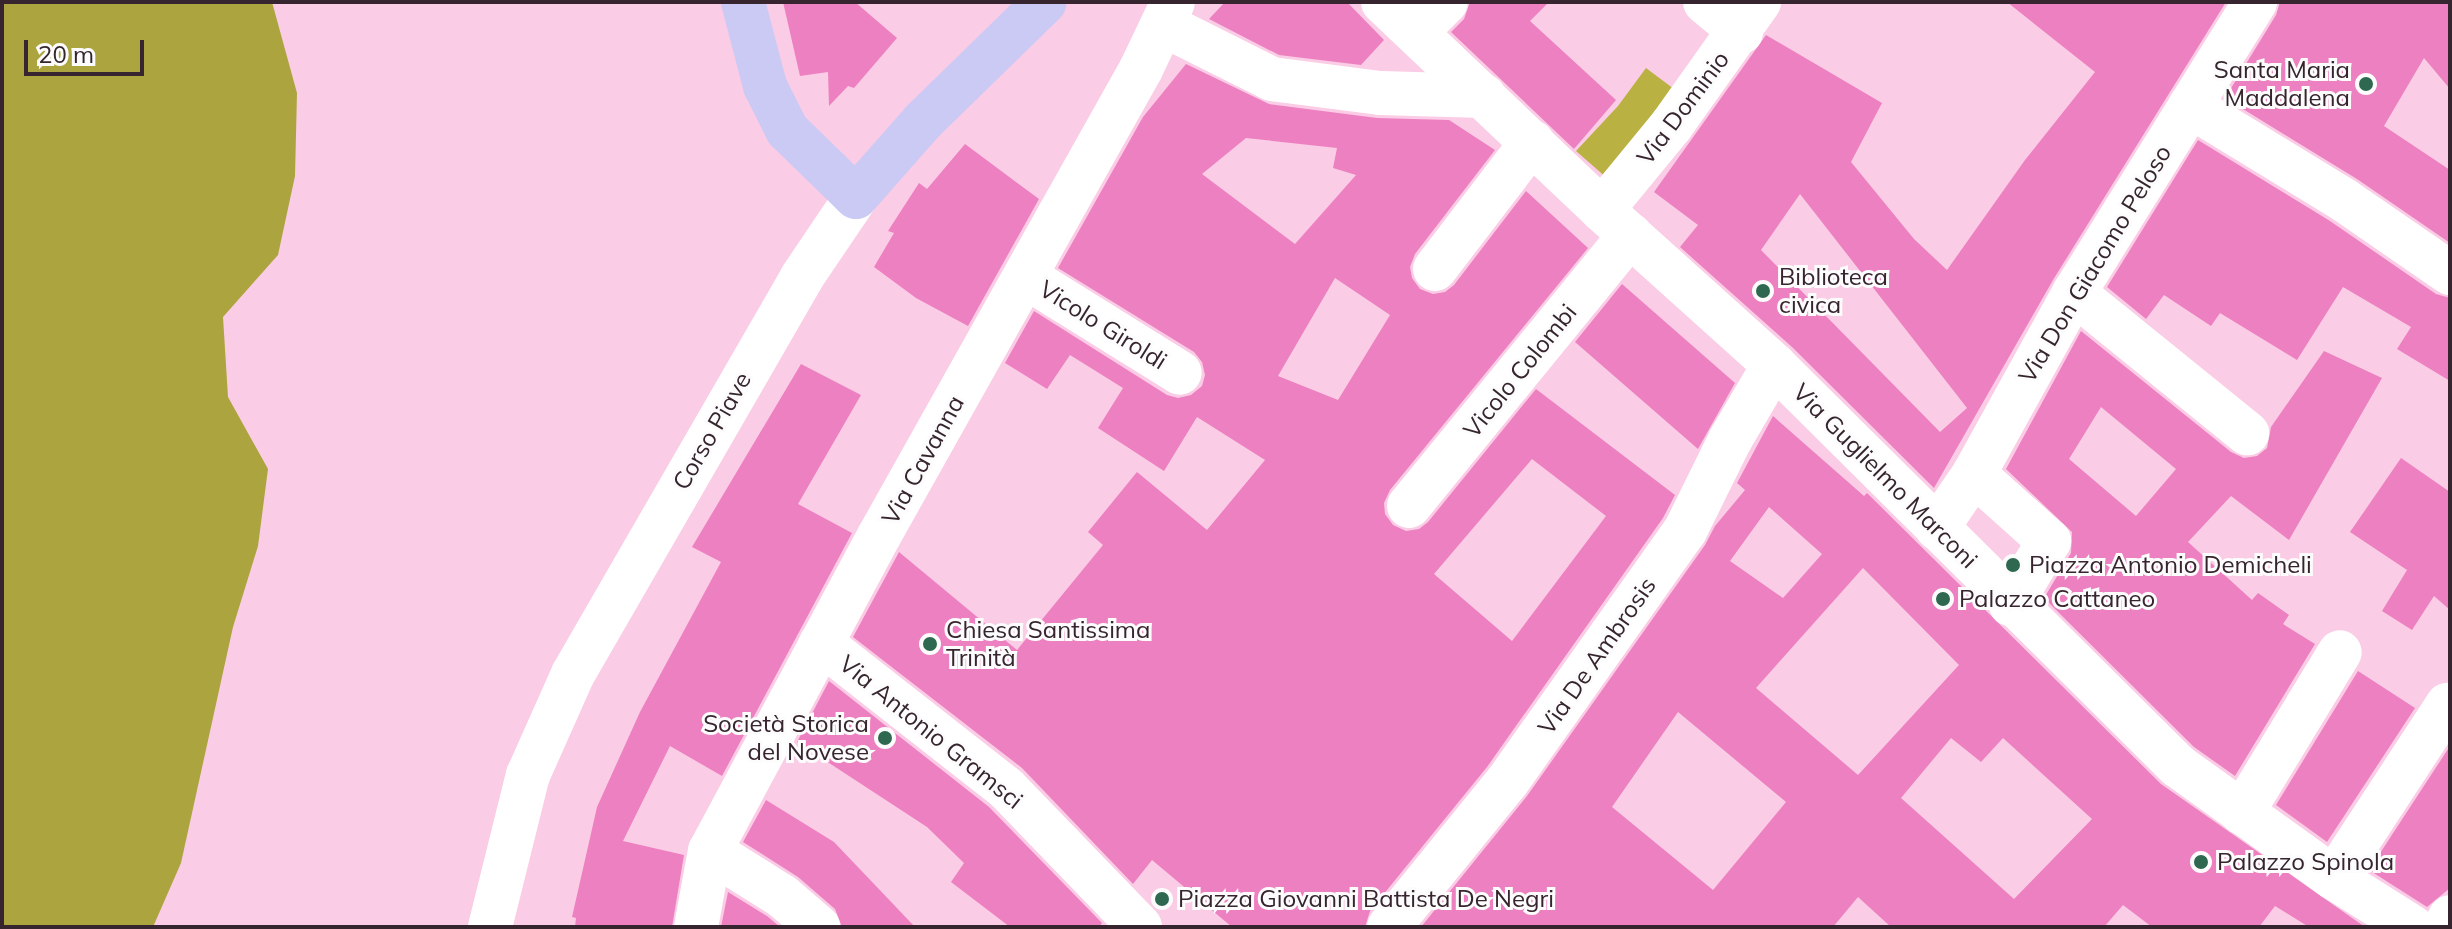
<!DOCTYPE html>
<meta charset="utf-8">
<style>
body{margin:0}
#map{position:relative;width:2452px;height:929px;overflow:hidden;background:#fbcce5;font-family:Mulish,sans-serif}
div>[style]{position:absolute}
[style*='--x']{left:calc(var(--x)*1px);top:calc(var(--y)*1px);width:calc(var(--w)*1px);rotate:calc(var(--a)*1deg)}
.green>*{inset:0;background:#bab143}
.forest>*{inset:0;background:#aca43f}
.building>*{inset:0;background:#ed80c0}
.street>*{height:44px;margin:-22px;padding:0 22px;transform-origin:22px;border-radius:22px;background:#fff}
.secondary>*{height:44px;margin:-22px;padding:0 22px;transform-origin:22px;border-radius:22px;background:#fff}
.primary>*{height:44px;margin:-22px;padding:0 22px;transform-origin:22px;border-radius:22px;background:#cbcaf4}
.dots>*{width:22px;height:22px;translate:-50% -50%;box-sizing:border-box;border:4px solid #fcfcfc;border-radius:50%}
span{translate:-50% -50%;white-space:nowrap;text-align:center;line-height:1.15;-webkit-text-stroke:6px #fcfcfc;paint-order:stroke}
.poi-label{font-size:24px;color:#36252e}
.right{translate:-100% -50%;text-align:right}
.left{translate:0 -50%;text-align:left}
.street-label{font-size:24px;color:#36252e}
.frame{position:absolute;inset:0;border:4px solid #36252e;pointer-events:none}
.scale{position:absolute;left:24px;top:40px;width:120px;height:36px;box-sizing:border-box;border:4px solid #36252e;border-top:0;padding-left:10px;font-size:24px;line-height:28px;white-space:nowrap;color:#36252e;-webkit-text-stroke:6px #fcfcfc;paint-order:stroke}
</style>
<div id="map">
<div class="green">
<i style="clip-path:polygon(1646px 68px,1674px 89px,1608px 179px,1576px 151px,1618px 106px)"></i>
</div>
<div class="forest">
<i style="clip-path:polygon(2px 2px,272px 2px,297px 93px,295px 176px,278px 255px,223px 317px,228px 397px,268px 469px,258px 546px,233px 627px,181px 863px,153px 927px,2px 927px)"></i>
</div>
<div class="building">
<i style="clip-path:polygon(783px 2px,855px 2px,897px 38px,854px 88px,848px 86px,829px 106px,828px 72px,800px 76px)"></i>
<i style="clip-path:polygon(1225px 2px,1347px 2px,1384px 40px,1361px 65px,1279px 55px,1209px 19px)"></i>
<i style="clip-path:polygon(1470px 2px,1549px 2px,1530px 21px,1616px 100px,1574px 149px,1451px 32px,1464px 19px)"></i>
<i style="clip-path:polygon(evenodd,2007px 2px,2226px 2px,2053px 280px,1934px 488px,1792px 347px,1680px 247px,1698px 225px,1654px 192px,1766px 35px,1882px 103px,1851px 162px,1914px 239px,1947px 270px,2025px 160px,2095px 72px,2007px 2px,1800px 194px,1967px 408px,1940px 432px,1761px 250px,1800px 194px)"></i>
<i style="clip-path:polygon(2280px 2px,2450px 2px,2450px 89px,2424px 58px,2384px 126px,2450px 170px,2450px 243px,2357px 179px,2225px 98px,2276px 15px)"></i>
<i style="clip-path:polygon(evenodd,1186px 64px,1269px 104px,1377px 118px,1449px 120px,1495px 150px,1415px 254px,1410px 267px,1412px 278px,1420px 289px,1433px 294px,1445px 292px,1454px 285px,1526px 191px,1588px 248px,1390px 490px,1384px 503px,1385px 514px,1393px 525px,1406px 531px,1419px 529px,1428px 522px,1536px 389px,1675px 495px,1663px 518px,1487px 767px,1370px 911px,1365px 927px,1232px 927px,1152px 860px,1133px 884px,1022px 768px,853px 637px,899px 552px,1017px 650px,1103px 545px,1088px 532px,1137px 472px,1207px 530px,1265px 460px,1197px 417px,1164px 471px,1098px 428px,1123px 388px,1070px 355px,1047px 389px,1005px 363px,1034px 311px,1167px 395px,1178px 398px,1191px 395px,1202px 386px,1205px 375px,1202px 362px,1194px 352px,1058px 268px,1143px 117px,1186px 64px,1246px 138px,1337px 148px,1333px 168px,1356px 175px,1295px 244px,1202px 174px,1246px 138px,1186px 64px,1335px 278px,1390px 315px,1338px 400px,1278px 376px,1335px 278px,1186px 64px,1532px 459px,1606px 516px,1512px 641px,1434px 574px,1532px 459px)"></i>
<i style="clip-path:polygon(2198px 140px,2330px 221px,2436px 294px,2450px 298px,2450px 381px,2397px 349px,2411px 327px,2343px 287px,2297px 360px,2220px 313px,2211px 326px,2164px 295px,2146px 319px,2107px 287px)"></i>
<i style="clip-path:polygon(965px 144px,1039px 199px,968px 326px,916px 298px,874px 267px,894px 233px,888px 231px,919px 183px,927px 189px)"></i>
<i style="clip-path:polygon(1622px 284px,1735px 383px,1698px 449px,1575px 342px)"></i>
<i style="clip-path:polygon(evenodd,2081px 331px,2231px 452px,2244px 458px,2257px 456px,2267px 448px,2271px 427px,2324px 351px,2382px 378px,2289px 540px,2231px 496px,2188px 542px,2252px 600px,2258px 593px,2289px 615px,2283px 624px,2315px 644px,2235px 776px,2194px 747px,2044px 598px,2071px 553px,2072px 532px,2006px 469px,2081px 331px,2101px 407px,2176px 469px,2136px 516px,2069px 459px,2101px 407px)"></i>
<i style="clip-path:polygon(801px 364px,861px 395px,798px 504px,852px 533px,722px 776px,670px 746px,623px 841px,684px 855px,672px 927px,575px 927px,576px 918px,572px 917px,597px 807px,640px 712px,721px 562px,692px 547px)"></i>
<i style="clip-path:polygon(evenodd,1773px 416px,1864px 496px,1867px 493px,2161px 784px,2365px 927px,2309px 927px,2275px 906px,2259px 927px,2152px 927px,2123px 905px,2104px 927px,1891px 927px,1858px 897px,1833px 927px,1421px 927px,1527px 796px,1705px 545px,1715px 526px,1745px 490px,1737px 483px,1773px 416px,1769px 507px,1822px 554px,1783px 598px,1730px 561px,1769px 507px,1773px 416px,1863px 568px,1959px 665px,1858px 775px,1756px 688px,1863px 568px,1773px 416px,1678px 712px,1786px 802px,1713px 890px,1612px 807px,1678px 712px,1773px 416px,1951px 738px,1981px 762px,2003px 738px,2092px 819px,2014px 899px,1901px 798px,1951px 738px)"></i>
<i style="clip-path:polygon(2401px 458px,2450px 492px,2450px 610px,2434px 596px,2412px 630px,2382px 611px,2407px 570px,2350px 532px)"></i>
<i style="clip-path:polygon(2358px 671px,2415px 708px,2327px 842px,2276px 805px)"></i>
<i style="clip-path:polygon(829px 681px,989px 807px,1102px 923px,1099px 927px,1010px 927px,951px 882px,964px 863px,927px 827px,797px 742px)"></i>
<i style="clip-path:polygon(2450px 746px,2450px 888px,2427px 907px,2369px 870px)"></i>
<i style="clip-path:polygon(766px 800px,834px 842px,915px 927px,842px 927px,835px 909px,798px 877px,743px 842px)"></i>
<i style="clip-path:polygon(728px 892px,767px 916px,780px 927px,721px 927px)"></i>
</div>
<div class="street">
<i style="--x:1383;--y:2;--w:302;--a:43.5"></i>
<i style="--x:1602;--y:210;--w:232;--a:42"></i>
<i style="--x:1774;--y:365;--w:569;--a:44.79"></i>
<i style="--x:2178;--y:766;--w:192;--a:35.7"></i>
<i style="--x:2334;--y:878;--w:92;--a:32.1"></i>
<i style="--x:1705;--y:2;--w:47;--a:39.8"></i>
<i style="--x:1164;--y:25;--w:121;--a:26.6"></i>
<i style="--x:1272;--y:79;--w:109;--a:7.4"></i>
<i style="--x:1380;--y:93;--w:104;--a:1.7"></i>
<i style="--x:1416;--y:32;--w:42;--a:-45"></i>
<i style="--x:2190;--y:106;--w:180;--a:31.4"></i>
<i style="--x:2344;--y:200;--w:129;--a:34.6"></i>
<i style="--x:1602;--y:210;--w:109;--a:-50.6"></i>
<i style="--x:1671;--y:126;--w:152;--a:-54.6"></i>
<i style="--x:1435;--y:269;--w:160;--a:-52.6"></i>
<i style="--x:1026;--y:277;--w:181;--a:31.9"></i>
<i style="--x:2074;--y:293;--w:223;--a:39"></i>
<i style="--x:1974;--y:474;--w:101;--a:41.8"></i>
<i style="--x:2049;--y:541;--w:74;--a:121.1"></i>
<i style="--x:1409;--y:506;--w:350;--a:-50.8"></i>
<i style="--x:1937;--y:528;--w:65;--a:-55.6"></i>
<i style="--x:1974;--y:474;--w:207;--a:-61.1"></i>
<i style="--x:2074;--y:293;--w:343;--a:-58.1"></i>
<i style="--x:821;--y:643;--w:235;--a:38.1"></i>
<i style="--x:1006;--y:788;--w:193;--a:46"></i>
<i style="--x:2242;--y:813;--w:188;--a:-58.7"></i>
<i style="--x:710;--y:851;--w:85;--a:32"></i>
<i style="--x:782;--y:896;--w:48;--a:40.7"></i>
<i style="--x:2334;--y:878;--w:207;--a:-56.8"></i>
<i style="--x:696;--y:927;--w:77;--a:-79.6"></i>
<i style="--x:710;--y:851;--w:357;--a:-61.8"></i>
<i style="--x:879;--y:536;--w:535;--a:-60.71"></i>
<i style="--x:1141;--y:69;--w:74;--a:-64.5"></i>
<i style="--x:1389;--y:927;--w:187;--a:-50.9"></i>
<i style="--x:1507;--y:782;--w:308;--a:-54.7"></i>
<i style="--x:1685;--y:531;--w:102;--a:-63.7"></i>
<i style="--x:1730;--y:440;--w:87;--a:-59.6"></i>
<i style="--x:2445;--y:927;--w:11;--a:-63"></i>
</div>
<div class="secondary">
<i style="--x:490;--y:927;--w:157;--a:-76"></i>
<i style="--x:528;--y:775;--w:111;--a:-66"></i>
<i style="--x:573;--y:674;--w:458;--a:-60"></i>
<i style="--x:802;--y:277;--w:97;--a:-56"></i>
</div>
<div class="primary">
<i style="--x:743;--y:2;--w:87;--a:75.3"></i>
<i style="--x:765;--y:86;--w:49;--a:63.4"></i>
<i style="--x:787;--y:130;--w:96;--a:44.2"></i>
<i style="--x:856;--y:197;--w:101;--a:-48.6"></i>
<i style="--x:923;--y:121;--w:170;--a:-44.3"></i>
</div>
<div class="dots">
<i style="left:2366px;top:84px;background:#2e6851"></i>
<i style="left:1763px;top:291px;background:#2e6851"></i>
<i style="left:2013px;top:565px;background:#2e6851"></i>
<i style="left:1943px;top:599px;background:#2e6851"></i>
<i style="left:930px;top:644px;background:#2e6851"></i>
<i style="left:885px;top:738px;background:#2e6851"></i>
<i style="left:2201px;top:862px;background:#2e6851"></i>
<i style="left:1162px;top:899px;background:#2e6851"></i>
</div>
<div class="poi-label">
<span class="right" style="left:2350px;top:84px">Santa Maria<br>Maddalena</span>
<span class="left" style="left:1779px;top:291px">Biblioteca<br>civica</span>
<span class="left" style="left:2029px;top:565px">Piazza Antonio Demicheli</span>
<span class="left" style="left:1959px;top:599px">Palazzo Cattaneo</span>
<span class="left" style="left:946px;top:644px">Chiesa Santissima<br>Trinità</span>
<span class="right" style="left:869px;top:738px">Società Storica<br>del Novese</span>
<span class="left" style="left:2217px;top:862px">Palazzo Spinola</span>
<span class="left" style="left:1178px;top:899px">Piazza Giovanni Battista De Negri</span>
</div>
<div class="street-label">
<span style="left:1683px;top:108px;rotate:-53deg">Via Dominio</span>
<span style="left:2095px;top:264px;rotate:-59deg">Via Don Giacomo Peloso</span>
<span style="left:1103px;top:325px;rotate:32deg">Vicolo Giroldi</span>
<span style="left:1520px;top:371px;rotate:-51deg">Vicolo Colombi</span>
<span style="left:712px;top:431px;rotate:-60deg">Corso Piave</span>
<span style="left:923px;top:460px;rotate:-61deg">Via Cavanna</span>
<span style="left:1885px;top:476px;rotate:45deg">Via Guglielmo Marconi</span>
<span style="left:1597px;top:656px;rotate:-55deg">Via De Ambrosis</span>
<span style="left:931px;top:732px;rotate:39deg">Via Antonio Gramsci</span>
</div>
<div class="frame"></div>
<div class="scale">20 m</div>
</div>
